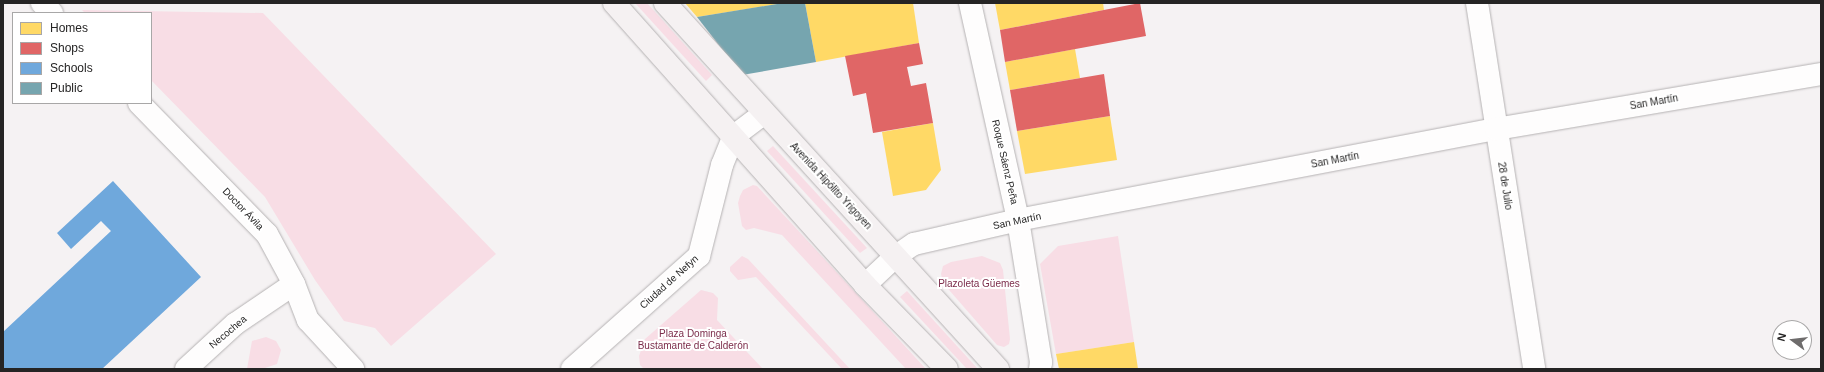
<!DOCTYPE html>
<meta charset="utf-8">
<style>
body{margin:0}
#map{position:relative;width:1824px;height:372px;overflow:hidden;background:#f5f2f3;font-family:Arial,sans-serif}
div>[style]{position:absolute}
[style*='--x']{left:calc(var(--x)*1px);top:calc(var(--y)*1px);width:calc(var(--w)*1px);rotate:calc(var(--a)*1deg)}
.green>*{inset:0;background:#f8dde5}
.homes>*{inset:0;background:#ffd966}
.shops>*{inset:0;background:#e06666}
.schools>*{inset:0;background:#6fa8dc}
.public>*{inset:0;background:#76a5af}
.roads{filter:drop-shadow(0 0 1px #b5b2b3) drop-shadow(0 0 1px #b5b2b3)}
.minor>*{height:22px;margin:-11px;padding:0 11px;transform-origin:11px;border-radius:11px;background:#fefdfd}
.secondary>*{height:22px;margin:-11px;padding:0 11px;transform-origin:11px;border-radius:11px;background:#f5f1f2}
span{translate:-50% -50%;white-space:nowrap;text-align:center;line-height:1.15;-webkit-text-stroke:4px #fff;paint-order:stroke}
.street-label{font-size:10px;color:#252424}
.park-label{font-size:10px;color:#7c2d4b}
.frame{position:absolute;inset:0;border:4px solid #252424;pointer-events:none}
.legend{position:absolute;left:12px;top:12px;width:140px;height:92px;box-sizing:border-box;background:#fff;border:1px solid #a8a7a7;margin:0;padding:5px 7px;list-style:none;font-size:12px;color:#252424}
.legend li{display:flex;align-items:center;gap:8px;height:20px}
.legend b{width:20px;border:1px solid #a8a7a7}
.north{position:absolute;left:1772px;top:320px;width:40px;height:40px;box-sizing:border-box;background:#fff;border:1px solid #a8a7a7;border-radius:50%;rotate:285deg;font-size:11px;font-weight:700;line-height:16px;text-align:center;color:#252424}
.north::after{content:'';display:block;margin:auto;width:14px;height:18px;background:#6e6c6c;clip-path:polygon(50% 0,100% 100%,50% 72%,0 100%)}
</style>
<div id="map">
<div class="green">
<i style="clip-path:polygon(635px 3px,647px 3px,712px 75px,706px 81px)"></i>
<i style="clip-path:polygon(82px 10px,263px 13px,496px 254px,391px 346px,375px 328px,344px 321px,315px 280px,265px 197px,151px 80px,151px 13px,85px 13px)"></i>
<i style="clip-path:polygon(773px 146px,867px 248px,860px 253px,767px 151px)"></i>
<i style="clip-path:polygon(753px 185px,757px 186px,926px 369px,906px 369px,782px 235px,754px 228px,746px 230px,742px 226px,738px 203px,740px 196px,743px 190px)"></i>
<i style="clip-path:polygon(1118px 236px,1134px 342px,1056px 354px,1040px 264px,1058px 246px)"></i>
<i style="clip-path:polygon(742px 256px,748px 259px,850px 369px,842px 369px,756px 277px,738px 280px,730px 271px,730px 267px)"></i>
<i style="clip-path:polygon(982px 256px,1000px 263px,1003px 270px,1010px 339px,1009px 344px,1004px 347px,997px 345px,943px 283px,941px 274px,943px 266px,951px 262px)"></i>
<i style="clip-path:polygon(701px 290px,713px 293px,718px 298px,717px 320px,763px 369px,644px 369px,640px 365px,639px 356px,645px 339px)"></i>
<i style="clip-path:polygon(907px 291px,978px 369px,967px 369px,900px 297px)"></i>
<i style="clip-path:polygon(266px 337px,276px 341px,281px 350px,277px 364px,262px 369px,247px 369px,252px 341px)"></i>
</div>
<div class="homes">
<i style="clip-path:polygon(685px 3px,778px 3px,778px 4px,697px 17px)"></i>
<i style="clip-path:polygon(805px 3px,913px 3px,919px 43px,816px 62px)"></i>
<i style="clip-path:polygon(995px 3px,1103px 3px,1104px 10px,1000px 30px)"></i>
<i style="clip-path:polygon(1075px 49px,1080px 78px,1010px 90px,1005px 62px)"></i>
<i style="clip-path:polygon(1110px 116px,1117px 160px,1025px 174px,1017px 131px)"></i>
<i style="clip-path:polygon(933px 123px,941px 170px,926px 190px,893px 196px,882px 132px)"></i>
<i style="clip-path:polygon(1134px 342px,1138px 369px,1059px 369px,1056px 354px)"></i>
</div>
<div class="shops">
<i style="clip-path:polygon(1140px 3px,1146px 36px,1005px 62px,1000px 30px)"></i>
<i style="clip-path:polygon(919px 43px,923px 64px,907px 67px,911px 86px,926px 83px,933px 123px,873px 133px,866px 93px,853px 96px,845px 56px)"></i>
<i style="clip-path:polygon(1104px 74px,1110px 116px,1017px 131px,1010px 90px)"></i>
</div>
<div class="schools">
<i style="clip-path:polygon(113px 181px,201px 277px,102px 369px,3px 369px,3px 332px,111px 231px,101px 221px,71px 249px,57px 233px)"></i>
</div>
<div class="public">
<i style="clip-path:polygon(783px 3px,805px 3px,816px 62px,742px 75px,697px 17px)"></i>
</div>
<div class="roads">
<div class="minor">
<i style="--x:42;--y:3;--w:14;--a:45"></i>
<i style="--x:970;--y:3;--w:222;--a:77.5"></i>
<i style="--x:1018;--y:220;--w:144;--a:80.8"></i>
<i style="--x:1041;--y:362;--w:7;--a:98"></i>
<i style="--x:1477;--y:3;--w:370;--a:81.1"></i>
<i style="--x:139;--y:103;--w:183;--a:45.7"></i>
<i style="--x:267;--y:234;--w:57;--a:61.6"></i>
<i style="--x:294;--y:284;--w:39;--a:69"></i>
<i style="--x:308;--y:320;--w:67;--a:47.4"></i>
<i style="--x:865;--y:285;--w:42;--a:-43.1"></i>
<i style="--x:896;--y:256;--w:22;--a:-34"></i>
<i style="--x:914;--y:244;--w:107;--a:-13"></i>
<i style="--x:1018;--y:220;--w:487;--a:-10.8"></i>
<i style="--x:1496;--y:129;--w:330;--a:-9.6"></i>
<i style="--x:186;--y:369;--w:67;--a:-42.6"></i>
<i style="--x:235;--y:324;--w:71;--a:-34.1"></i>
<i style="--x:572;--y:369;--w:170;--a:-41.7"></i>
<i style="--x:699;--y:256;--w:94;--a:-75.8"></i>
<i style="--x:722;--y:165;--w:31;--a:-68"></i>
<i style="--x:734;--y:136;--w:36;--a:-37"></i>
</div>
<div class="secondary">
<i style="--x:614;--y:3;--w:378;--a:48.3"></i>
<i style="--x:865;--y:285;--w:117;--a:45.7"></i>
<i style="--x:665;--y:3;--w:495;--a:47.7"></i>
</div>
</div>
<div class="street-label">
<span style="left:1654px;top:102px;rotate:-10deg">San Martín</span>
<span style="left:1335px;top:160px;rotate:-11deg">San Martín</span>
<span style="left:1005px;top:162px;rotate:77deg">Roque Sáenz Peña</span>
<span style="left:831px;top:186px;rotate:47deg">Avenida Hipólito Yrigoyen</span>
<span style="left:1505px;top:186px;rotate:81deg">28 de Julio</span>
<span style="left:243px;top:209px;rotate:46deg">Doctor Ávila</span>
<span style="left:1017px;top:221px;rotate:-12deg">San Martín</span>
<span style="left:669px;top:282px;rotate:-42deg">Ciudad de Nefyn</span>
<span style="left:228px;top:332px;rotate:-40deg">Necochea</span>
</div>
<div class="park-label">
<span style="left:979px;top:284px">Plazoleta Güemes</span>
<span style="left:693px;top:339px">Plaza Dominga<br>Bustamante de Calderón</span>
</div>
<div class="frame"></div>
<ul class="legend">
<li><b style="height:11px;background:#ffd966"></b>Homes</li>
<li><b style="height:11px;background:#e06666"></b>Shops</li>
<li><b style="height:11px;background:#6fa8dc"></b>Schools</li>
<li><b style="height:11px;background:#76a5af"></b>Public</li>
</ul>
<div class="north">N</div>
</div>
